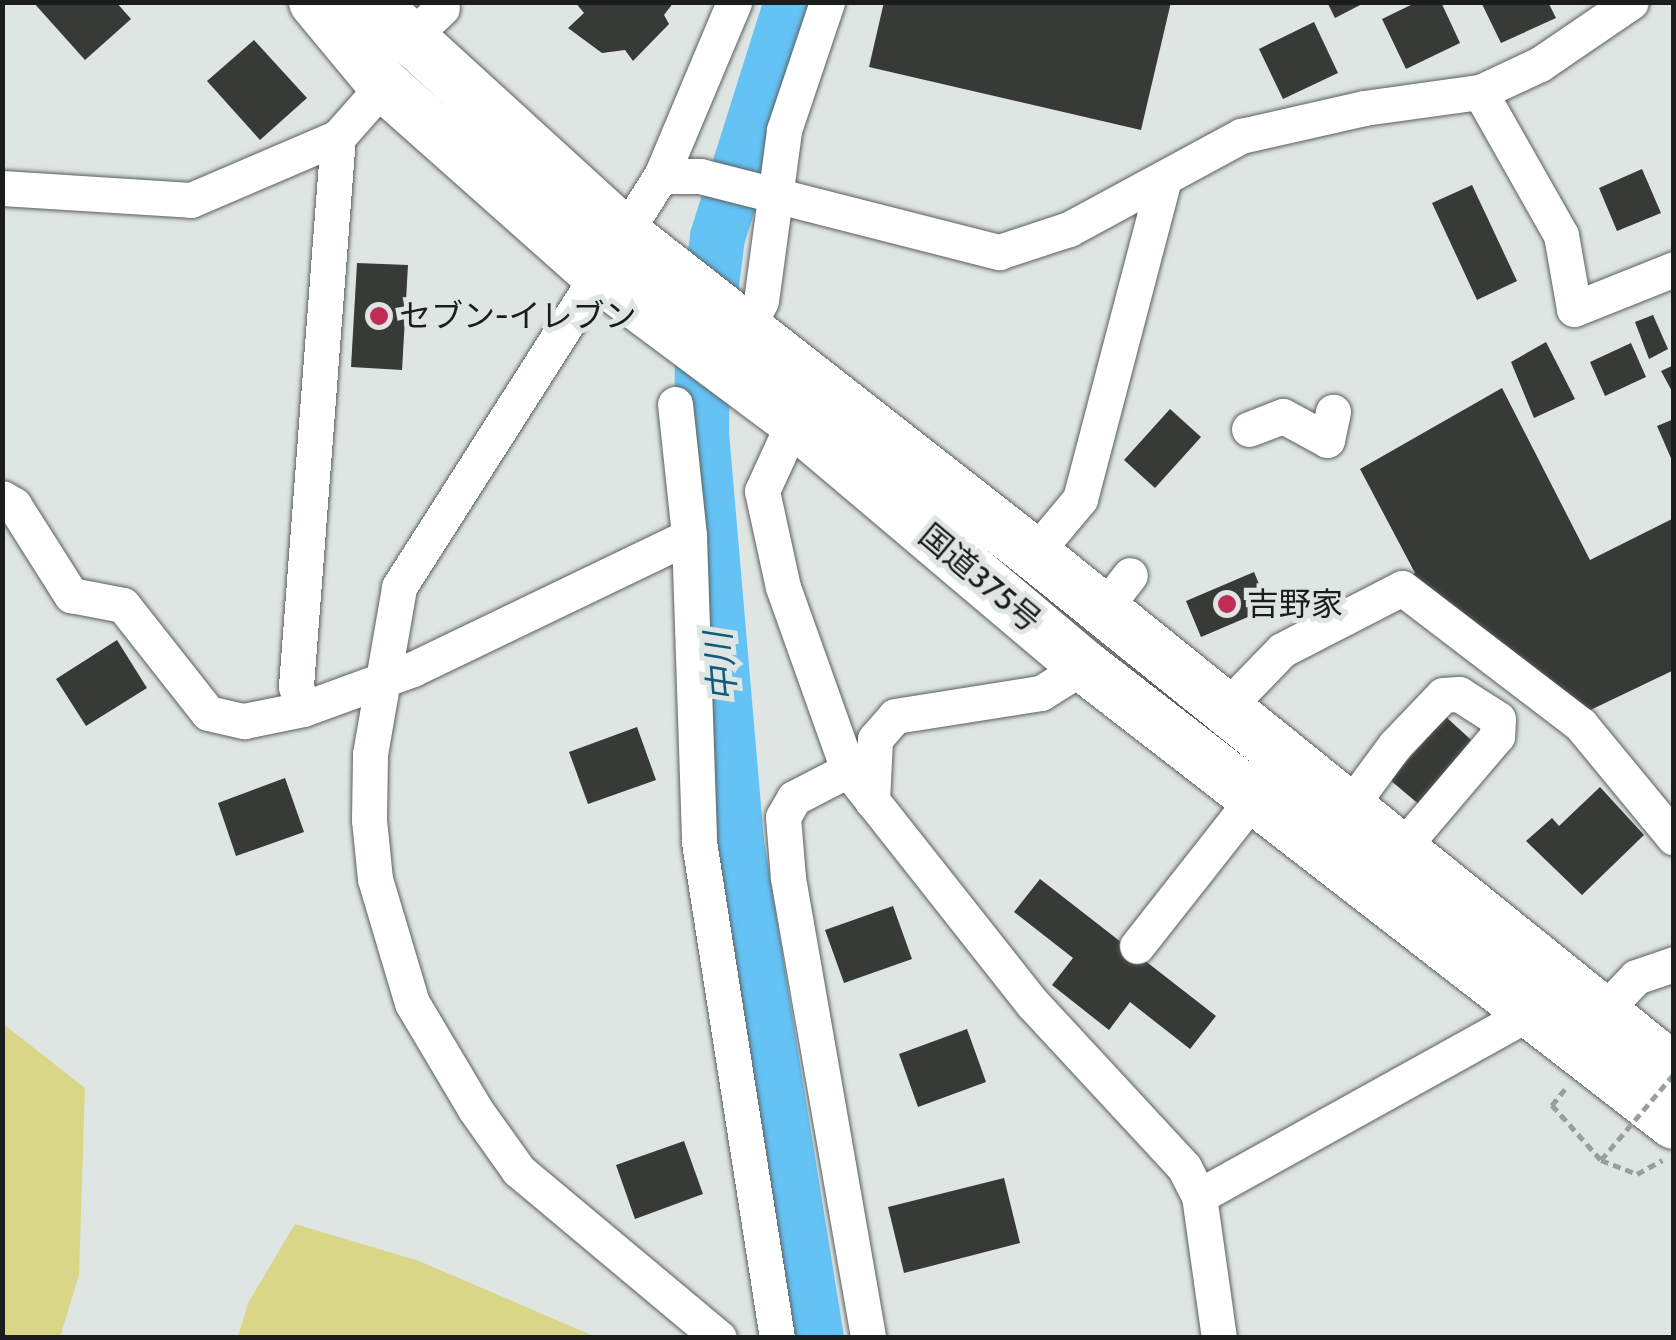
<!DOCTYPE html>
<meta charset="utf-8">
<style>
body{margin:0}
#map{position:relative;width:1676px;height:1340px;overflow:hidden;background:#dfe5e3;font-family:Cabin,"Noto Sans JP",sans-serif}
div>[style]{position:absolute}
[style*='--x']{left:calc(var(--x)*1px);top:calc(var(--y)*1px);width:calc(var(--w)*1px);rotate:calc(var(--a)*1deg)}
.green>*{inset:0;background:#d9d688}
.river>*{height:55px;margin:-27.5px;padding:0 27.5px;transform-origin:27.5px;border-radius:27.5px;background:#65c2f4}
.building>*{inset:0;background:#373a36}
.path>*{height:5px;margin-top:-2.5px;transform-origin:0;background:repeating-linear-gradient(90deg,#9a9e9d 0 8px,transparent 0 13px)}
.roads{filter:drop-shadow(0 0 2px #5a5f5d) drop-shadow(0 0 2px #5a5f5d)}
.minor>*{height:35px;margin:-17.5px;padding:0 17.5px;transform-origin:17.5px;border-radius:17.5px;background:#fff}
.highway>*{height:52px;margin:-26px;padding:0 26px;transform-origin:26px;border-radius:26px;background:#fff}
.path-bridge>*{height:5px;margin-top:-2.5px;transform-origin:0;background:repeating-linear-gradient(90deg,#9a9e9d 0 8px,transparent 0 13px)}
.dots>*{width:28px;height:28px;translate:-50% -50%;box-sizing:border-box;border:5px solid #dfe5e3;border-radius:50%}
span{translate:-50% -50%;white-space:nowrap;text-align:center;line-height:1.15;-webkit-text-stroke:10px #dfe5e3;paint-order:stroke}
.poi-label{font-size:32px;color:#1b1d1c}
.left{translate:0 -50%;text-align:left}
.street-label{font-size:32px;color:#1b1d1c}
.water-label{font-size:35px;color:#125b7c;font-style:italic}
.frame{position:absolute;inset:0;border:5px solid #1b1d1c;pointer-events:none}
</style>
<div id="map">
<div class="green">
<i style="clip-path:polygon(2px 1023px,85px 1088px,79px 1275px,60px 1337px,3px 1337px)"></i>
<i style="clip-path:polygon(295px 1224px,419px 1261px,596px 1337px,238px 1337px,248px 1303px)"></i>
</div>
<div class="river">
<i style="--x:791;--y:2;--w:246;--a:107.5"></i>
<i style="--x:717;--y:237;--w:118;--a:97.3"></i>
<i style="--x:702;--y:354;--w:79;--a:90.7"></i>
<i style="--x:701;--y:433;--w:410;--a:85.1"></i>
<i style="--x:736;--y:842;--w:502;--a:80.84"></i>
</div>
<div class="building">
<i style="clip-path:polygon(33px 2px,116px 2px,131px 19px,85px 60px)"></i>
<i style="clip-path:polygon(575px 2px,674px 2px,664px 15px,669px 24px,633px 61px,625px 50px,602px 53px,568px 28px,584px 13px)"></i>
<i style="clip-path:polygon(884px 2px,1171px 2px,1141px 130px,869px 67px)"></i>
<i style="clip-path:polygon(1327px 2px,1366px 2px,1335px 18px)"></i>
<i style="clip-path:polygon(1417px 2px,1441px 2px,1460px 43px,1406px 69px,1382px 19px)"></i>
<i style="clip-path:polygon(1481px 2px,1548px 2px,1556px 18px,1501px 43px)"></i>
<i style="clip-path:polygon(1314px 22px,1338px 73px,1283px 99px,1259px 49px)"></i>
<i style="clip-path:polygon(254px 40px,307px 98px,260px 140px,207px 81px)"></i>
<i style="clip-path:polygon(1642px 169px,1661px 213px,1617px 231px,1599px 188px)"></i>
<i style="clip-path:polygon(1472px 185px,1517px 281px,1477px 300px,1432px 203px)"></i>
<i style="clip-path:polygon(357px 263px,408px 265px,402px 370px,351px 367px)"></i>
<i style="clip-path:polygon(1653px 315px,1668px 349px,1649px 359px,1635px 322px)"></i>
<i style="clip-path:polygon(1546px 342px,1575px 399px,1534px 418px,1511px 362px)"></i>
<i style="clip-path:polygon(1631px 343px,1646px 377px,1605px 396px,1590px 362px)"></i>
<i style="clip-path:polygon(1674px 365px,1674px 395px,1661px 371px)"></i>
<i style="clip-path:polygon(1502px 388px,1590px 560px,1674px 518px,1674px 670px,1582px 714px,1407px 577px,1415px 573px,1360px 469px)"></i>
<i style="clip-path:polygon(1170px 409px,1201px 437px,1155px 488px,1124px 460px)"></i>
<i style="clip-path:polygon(1674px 419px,1674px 465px,1657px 426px)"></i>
<i style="clip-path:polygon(1254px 572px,1269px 608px,1201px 637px,1186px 601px)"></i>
<i style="clip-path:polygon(117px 640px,147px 688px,86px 726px,56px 679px)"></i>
<i style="clip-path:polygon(1446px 717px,1480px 748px,1427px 811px,1390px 780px)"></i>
<i style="clip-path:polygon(637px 727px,656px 780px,588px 804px,569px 752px)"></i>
<i style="clip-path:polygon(285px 778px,304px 832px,236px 856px,218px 803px)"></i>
<i style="clip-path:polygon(1600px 787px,1644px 835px,1582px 895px,1526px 841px,1552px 818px,1559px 826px)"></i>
<i style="clip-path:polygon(1040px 879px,1216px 1016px,1190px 1049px,1130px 1002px,1109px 1030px,1052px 985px,1073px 958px,1014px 912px)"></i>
<i style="clip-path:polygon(893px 906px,912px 959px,844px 983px,825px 930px)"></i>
<i style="clip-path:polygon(967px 1029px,986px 1082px,918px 1107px,899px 1054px)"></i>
<i style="clip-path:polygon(684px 1141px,703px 1194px,635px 1219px,616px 1165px)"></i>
<i style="clip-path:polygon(1004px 1178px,1020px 1243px,904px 1273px,888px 1207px)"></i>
</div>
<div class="path">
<i style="--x:1565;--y:1089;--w:21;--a:129"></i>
<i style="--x:1552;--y:1105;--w:74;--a:48.3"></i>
<i style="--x:1601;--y:1160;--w:39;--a:21"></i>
<i style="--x:1637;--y:1174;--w:29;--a:-29"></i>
</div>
<div class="roads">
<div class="minor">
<i style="--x:407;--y:41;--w:48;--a:-43.3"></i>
<i style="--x:1480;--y:92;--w:164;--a:60.5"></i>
<i style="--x:1561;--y:235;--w:75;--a:80"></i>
<i style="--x:1574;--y:309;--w:108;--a:-21.8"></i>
<i style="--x:661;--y:176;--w:39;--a:0"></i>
<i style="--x:700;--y:176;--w:309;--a:14.3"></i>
<i style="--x:999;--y:252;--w:74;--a:-18.2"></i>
<i style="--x:1069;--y:229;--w:196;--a:-28.4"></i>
<i style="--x:1241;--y:136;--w:126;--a:-12.8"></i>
<i style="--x:1364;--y:108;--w:117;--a:-7.9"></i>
<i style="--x:1480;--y:92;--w:66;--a:-25"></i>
<i style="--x:1540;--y:64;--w:110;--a:-34.3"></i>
<i style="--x:2;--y:188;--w:189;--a:3.6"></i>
<i style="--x:191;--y:200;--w:160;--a:-23.2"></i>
<i style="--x:338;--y:137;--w:69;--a:-48.5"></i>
<i style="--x:747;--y:328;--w:30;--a:-63"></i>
<i style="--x:761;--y:301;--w:173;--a:-82.3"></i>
<i style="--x:784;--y:130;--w:135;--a:-71.4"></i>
<i style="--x:675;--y:404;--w:133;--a:83.9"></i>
<i style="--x:689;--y:536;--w:306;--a:88.1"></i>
<i style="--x:699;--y:842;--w:502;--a:81.06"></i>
<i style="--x:794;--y:421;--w:77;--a:114.6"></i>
<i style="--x:762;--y:491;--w:98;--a:77.7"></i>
<i style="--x:783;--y:587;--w:194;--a:70.4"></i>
<i style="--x:848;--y:770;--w:298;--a:51.7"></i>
<i style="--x:1033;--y:1004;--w:222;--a:47.2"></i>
<i style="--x:1184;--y:1167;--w:33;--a:63"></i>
<i style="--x:1249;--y:429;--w:36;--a:-21"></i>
<i style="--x:1283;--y:416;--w:50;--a:28.6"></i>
<i style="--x:1327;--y:440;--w:29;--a:-78"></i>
<i style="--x:2;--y:498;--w:14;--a:30"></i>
<i style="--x:14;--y:505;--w:107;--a:57.7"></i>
<i style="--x:71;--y:595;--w:53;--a:10.9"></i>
<i style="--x:123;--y:605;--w:137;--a:51.8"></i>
<i style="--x:208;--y:713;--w:37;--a:13"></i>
<i style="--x:244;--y:721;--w:60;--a:-11.5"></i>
<i style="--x:303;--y:709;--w:117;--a:-20"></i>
<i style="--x:413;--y:669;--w:306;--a:-25.7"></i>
<i style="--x:1034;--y:554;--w:72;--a:-50.1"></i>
<i style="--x:1080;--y:499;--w:331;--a:-75.3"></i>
<i style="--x:1103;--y:610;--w:44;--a:-52.4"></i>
<i style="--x:303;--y:709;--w:24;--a:-107"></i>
<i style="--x:296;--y:686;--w:551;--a:-85.63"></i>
<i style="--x:1224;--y:710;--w:83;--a:-46"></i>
<i style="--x:1282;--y:650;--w:135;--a:-27.3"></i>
<i style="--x:1402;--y:588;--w:225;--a:37.4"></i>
<i style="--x:1581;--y:725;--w:146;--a:50.5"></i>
<i style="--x:848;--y:770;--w:61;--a:152.6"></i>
<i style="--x:794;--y:798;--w:22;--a:120"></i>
<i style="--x:783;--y:817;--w:61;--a:85.3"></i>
<i style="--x:788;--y:878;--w:467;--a:80.1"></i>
<i style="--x:872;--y:801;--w:62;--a:-87.2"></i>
<i style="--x:875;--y:739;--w:30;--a:-49"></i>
<i style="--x:895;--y:716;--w:148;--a:-9"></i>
<i style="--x:1041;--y:693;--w:51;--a:-32.1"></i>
<i style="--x:1347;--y:810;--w:81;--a:-53.6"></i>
<i style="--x:1395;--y:745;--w:69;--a:-46.2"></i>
<i style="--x:1443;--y:695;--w:16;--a:-4"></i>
<i style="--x:1459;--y:694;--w:46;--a:32.7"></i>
<i style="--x:1498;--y:719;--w:17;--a:93"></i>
<i style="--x:1497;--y:736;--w:151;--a:130.4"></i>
<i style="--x:1137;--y:946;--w:192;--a:-51.8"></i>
<i style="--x:1601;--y:1014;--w:51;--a:-46.6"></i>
<i style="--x:1636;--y:977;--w:40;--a:-18.9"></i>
<i style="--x:719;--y:1338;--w:261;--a:-140.1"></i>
<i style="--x:519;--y:1171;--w:76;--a:-125.4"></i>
<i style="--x:475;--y:1109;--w:123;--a:-120.7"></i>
<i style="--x:412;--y:1003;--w:129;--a:-106.6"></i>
<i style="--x:375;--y:879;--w:59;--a:-95.8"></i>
<i style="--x:369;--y:820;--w:66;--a:-89.1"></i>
<i style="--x:370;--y:754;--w:169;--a:-80.1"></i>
<i style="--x:399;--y:587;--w:487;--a:-57.5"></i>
<i style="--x:661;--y:176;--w:189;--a:-67.2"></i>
<i style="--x:1219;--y:1338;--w:143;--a:-98"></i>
<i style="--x:1199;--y:1196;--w:382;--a:-29"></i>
</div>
<div class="highway">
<i style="--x:315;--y:2;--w:108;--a:50.3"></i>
<i style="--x:384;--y:85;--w:285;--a:41.6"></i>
<i style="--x:597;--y:274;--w:246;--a:36.7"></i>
<i style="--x:794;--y:421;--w:380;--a:40.2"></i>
<i style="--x:1084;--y:666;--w:746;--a:37.76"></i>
<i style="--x:371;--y:2;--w:344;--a:42.4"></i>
<i style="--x:625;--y:234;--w:519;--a:38.04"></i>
<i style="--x:1034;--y:554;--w:822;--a:38.88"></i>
</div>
</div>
<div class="path-bridge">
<i style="--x:1601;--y:1160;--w:113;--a:-49.7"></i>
</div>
<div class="dots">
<i style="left:379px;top:316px;background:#bd2d54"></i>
<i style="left:1227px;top:604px;background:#bd2d54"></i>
</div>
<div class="poi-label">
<span class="left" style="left:399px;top:316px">セブン-イレブン</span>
<span class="left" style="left:1247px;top:604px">吉野家</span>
</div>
<div class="street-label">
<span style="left:980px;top:578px;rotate:40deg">国道375号</span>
</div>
<div class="water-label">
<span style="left:721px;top:667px;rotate:-95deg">中川</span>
</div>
<div class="frame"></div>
</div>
